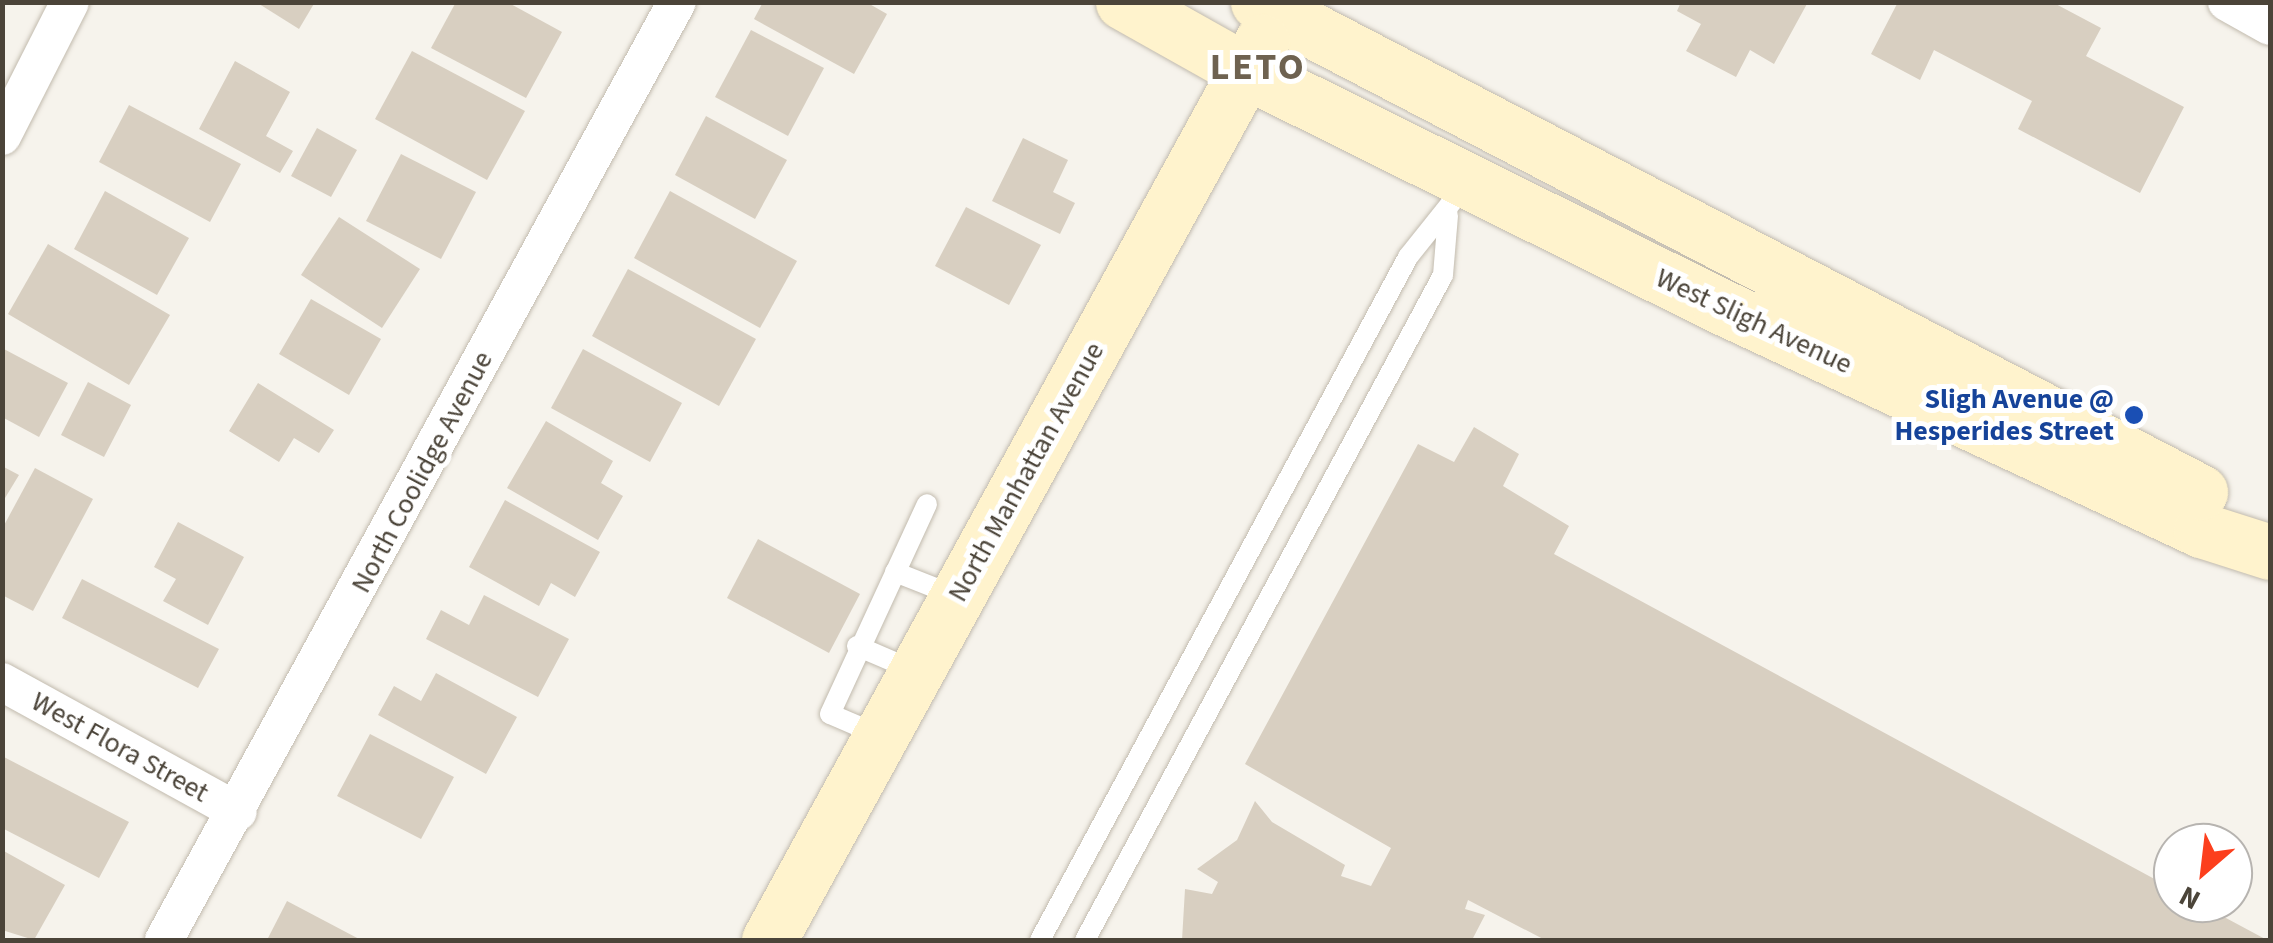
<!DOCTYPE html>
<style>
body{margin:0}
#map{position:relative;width:2273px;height:943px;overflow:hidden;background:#f6f3ec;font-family:"Source Sans 3",sans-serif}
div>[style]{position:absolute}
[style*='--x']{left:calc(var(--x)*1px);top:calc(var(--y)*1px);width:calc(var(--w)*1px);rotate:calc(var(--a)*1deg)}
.building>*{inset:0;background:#d8cfc1}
.roads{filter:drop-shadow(0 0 2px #c2bbae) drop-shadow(0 0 2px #c2bbae)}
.lane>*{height:20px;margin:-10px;padding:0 10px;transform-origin:10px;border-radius:10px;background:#fff}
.street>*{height:38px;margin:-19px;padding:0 19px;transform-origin:19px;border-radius:19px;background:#fff}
.secondary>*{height:55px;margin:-27.5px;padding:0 27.5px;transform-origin:27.5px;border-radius:27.5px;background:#fff3cd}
.dots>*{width:28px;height:28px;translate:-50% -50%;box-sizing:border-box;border:5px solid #fff;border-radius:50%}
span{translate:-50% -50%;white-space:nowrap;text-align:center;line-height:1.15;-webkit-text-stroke:10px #fff;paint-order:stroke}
.street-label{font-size:28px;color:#4b4439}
.transit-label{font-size:28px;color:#164399;font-weight:700}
.right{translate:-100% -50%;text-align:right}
.district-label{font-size:38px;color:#6e6250;font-weight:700;letter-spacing:2.5px}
.frame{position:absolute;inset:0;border:5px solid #4b4439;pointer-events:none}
.north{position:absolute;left:2153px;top:823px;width:100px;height:100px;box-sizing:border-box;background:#fff;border:2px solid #b7b4b0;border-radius:50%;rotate:208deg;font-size:28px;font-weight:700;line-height:40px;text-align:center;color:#4b4439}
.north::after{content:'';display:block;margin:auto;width:35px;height:45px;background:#fc3f1d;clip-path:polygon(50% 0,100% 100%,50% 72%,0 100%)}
</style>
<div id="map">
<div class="building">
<i style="clip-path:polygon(256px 2px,315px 2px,299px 29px)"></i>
<i style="clip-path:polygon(456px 2px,507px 2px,562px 32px,526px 98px,431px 48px)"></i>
<i style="clip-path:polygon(763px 2px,866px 2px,887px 14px,854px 74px,754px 19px)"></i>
<i style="clip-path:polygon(1681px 2px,1808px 2px,1774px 64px,1750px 50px,1736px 77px,1686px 51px,1701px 24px,1677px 11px)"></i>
<i style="clip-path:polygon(1898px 2px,2052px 2px,2101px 28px,2086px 56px,2184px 107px,2140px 193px,2018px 129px,2032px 101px,1934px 50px,1920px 80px,1871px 54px)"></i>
<i style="clip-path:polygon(751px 30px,824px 68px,788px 136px,715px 97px)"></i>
<i style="clip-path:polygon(412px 51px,525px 111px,487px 180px,375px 119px)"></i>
<i style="clip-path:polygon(235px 61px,290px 92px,266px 136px,293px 151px,280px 173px,199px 129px)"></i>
<i style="clip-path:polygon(129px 105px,241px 164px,210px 222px,99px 162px)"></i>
<i style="clip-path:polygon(706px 116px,787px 160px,755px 219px,675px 175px)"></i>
<i style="clip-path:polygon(317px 128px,357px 150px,331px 197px,291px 176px)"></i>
<i style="clip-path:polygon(1023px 138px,1068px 160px,1053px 192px,1075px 203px,1060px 234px,992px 201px)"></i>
<i style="clip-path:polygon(401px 154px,476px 192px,441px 259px,366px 221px)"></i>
<i style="clip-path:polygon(105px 191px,189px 238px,157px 295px,74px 249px)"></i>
<i style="clip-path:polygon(670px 191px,797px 261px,760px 328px,634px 258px)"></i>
<i style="clip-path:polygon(966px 207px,1041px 245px,1009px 305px,935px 266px)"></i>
<i style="clip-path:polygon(339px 217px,420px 269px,382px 328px,301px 275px)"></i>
<i style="clip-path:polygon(48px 244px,170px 315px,129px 385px,8px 314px)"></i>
<i style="clip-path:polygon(628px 269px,756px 339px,719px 406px,592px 336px)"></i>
<i style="clip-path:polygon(311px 299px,381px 339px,349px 395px,279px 354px)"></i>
<i style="clip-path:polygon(2px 348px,68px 383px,39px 437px,2px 417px)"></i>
<i style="clip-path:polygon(583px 349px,682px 403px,650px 462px,551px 408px)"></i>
<i style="clip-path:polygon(88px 382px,131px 405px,104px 457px,61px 435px)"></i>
<i style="clip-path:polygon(258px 383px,334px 430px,319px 453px,294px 438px,279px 462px,229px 431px)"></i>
<i style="clip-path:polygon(546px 421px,613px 461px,601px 483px,623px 496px,598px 540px,507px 488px)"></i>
<i style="clip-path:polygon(1474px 427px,1519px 454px,1503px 486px,1569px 526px,1554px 554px,2173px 889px,2173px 903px,2198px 903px,2267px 940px,1545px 940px,1468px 900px,1465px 909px,1485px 915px,1472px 940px,1182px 940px,1185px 889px,1212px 894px,1218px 882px,1197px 869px,1237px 840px,1255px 801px,1272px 822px,1345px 865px,1341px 876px,1371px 886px,1391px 848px,1245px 764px,1418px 444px,1454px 462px)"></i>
<i style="clip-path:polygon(2px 466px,19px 475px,2px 503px)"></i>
<i style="clip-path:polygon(35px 468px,93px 499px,33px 611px,2px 595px,2px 529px)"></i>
<i style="clip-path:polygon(505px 500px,600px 552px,575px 597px,551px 583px,539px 606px,469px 567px)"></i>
<i style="clip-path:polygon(178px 522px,244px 557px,208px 625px,163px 601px,176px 579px,154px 567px)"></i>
<i style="clip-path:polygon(758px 539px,860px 594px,829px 653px,727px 598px)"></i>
<i style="clip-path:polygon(82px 579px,219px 649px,198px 688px,62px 618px)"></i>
<i style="clip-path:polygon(484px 595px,569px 639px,538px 697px,426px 639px,441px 610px,469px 625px)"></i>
<i style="clip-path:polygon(436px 673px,517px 717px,486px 774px,378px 715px,394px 686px,421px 701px)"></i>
<i style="clip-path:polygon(370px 734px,454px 777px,421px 839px,337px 796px)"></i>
<i style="clip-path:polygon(2px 756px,129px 822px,99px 878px,2px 828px)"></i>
<i style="clip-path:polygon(2px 850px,65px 885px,34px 940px,2px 930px)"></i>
<i style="clip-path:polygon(287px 901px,361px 940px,267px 940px)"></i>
</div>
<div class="roads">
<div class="lane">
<i style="--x:895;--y:572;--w:66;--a:21.5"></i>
<i style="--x:857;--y:646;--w:63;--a:23.3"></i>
<i style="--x:879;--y:735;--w:53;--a:-156.8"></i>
<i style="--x:830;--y:714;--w:231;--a:-65.2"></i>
<i style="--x:1040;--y:940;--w:776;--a:-61.68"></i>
<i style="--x:1408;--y:257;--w:95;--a:-51.4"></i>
<i style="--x:1085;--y:940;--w:755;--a:-61.7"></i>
<i style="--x:1443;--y:275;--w:60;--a:-85.2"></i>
</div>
<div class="street">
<i style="--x:2227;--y:2;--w:49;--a:29.2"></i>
<i style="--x:2;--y:136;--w:150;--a:-63.1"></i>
<i style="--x:2;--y:682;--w:269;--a:28.8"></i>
<i style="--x:164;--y:940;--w:1069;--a:-61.33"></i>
</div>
<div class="secondary">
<i style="--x:1123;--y:2;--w:141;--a:29.3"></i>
<i style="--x:1246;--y:71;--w:529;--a:26.37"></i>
<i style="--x:1720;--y:306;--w:531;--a:24.97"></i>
<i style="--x:2201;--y:530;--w:72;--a:17.7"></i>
<i style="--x:1258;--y:2;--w:1062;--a:27.48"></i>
<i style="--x:769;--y:940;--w:1025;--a:-61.26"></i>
</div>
</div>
<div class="dots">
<i style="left:2134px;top:415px;background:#1a4fb4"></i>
</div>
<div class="street-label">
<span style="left:1754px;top:321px;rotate:25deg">West Sligh Avenue</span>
<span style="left:422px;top:472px;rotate:-62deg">North Coolidge Avenue</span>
<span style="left:1026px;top:472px;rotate:-61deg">North Manhattan Avenue</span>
<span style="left:120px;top:747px;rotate:29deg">West Flora Street</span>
</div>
<div class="transit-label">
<span class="right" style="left:2114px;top:415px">Sligh Avenue @<br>Hesperides Street</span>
</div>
<div class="district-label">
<span style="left:1258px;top:68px">LETO</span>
</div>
<div class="frame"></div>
<div class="north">N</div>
</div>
